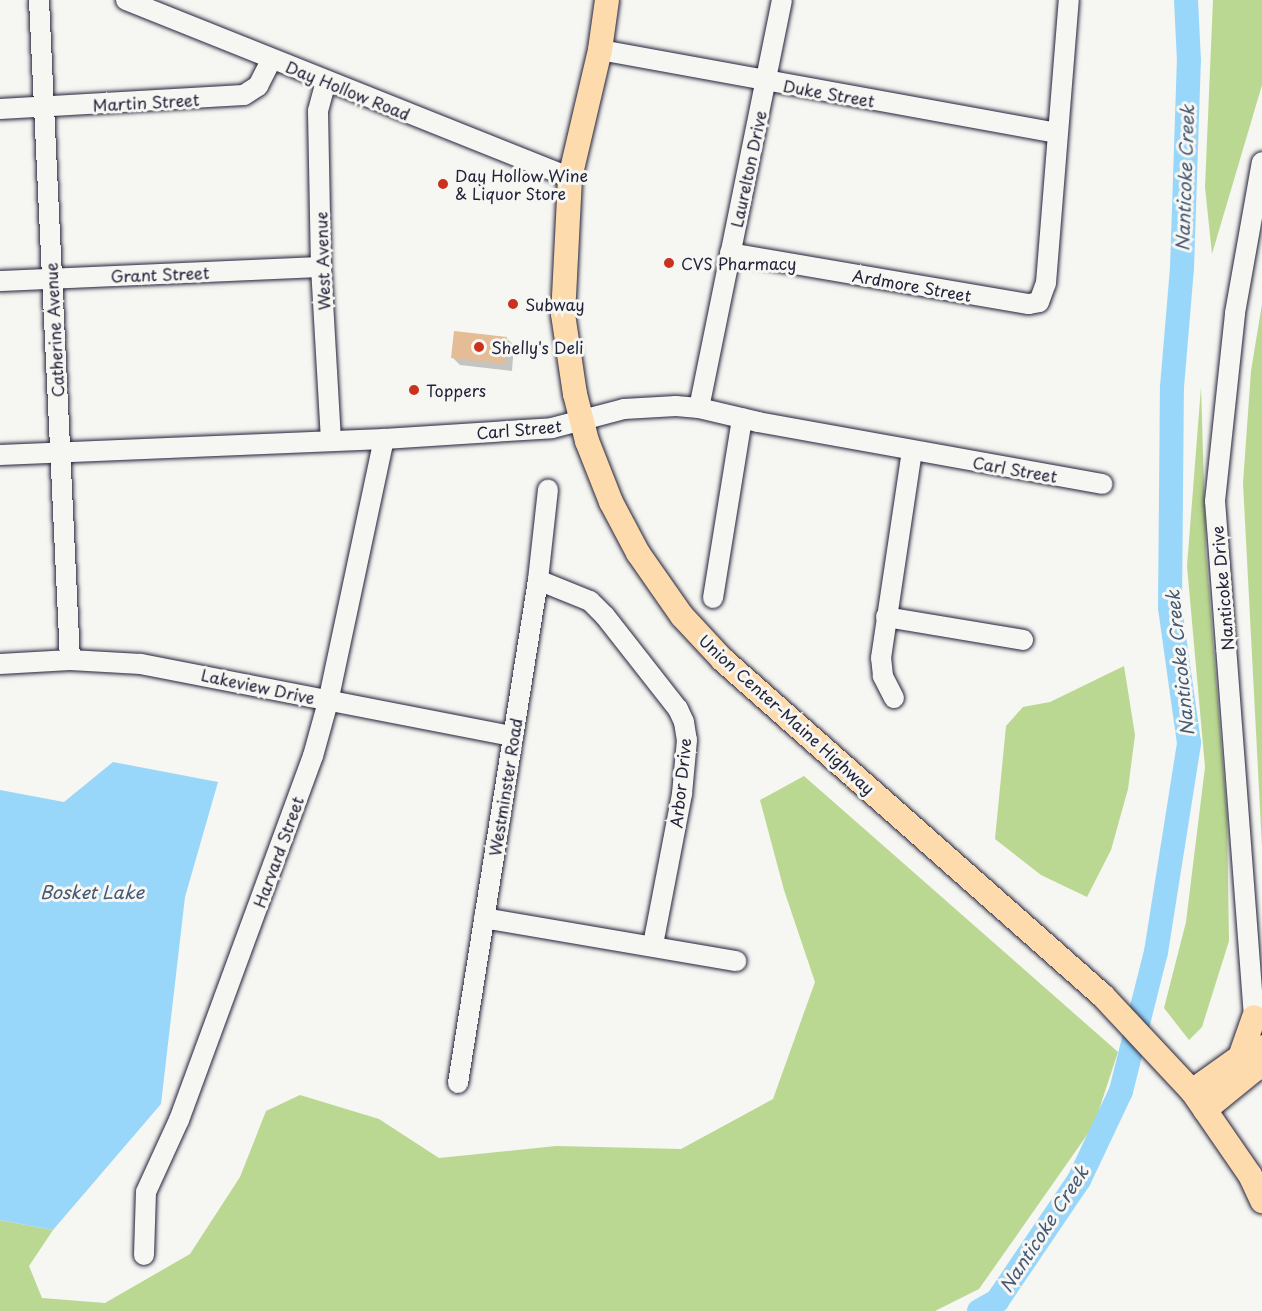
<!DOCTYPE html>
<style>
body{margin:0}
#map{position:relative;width:1262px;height:1311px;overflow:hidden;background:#f6f6f2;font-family:"Playpen Sans",sans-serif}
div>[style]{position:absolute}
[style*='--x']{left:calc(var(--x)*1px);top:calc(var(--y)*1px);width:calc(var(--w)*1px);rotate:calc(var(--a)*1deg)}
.green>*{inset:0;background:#bad891}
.water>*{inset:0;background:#99d7fa}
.shadow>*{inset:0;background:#0003}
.river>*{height:24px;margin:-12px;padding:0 12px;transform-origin:12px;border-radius:12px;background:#99d7fa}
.building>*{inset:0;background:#e4bc95}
.roads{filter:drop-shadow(0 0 2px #22223b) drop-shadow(0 0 2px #22223b)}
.minor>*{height:20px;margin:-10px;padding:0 10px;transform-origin:10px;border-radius:10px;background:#f6f6f2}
.major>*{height:24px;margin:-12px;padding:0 12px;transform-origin:12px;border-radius:12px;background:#fedbac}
.dots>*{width:16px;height:16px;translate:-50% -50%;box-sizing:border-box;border:3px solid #f6f6f2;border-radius:50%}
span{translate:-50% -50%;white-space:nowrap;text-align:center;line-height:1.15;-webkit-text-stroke:6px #f6f6f2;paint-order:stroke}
.street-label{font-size:16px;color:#22223b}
.poi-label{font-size:16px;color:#22223b}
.left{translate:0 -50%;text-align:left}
.water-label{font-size:18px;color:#465874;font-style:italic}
</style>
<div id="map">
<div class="green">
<i style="clip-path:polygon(1213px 0,1262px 0,1262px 85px,1212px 254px,1205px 187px)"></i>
<i style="clip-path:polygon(1262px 304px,1262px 847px,1243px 483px,1251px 371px)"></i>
<i style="clip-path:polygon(1201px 387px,1206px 552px,1227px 816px,1229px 941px,1202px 1027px,1189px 1040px,1164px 1008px,1186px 922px,1205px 767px,1187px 566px)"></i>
<i style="clip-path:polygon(1124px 666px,1135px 735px,1128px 789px,1111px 850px,1087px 897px,1041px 875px,995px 839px,1006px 726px,1023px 707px,1050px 702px)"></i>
<i style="clip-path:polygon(804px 776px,1118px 1052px,1094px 1125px,979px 1289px,935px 1311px,0 1311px,0 1220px,53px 1230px,29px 1266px,42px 1298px,105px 1303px,190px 1254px,240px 1177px,266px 1111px,300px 1095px,379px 1119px,439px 1158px,556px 1146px,681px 1149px,773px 1099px,815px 982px,784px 890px,760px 800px)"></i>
</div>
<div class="water">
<i style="clip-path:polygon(113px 762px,218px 782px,185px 897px,161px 1104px,53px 1230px,0 1220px,0 790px,64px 802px)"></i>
</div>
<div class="shadow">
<i style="clip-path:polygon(506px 338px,514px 345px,512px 371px,460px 365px,452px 357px)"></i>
</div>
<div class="river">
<i style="--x:979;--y:1311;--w:21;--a:-29"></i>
<i style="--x:997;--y:1301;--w:146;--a:-55.9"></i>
<i style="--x:1079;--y:1180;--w:98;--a:-64.7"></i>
<i style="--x:1121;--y:1091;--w:143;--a:-75.9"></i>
<i style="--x:1156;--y:952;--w:212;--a:-81"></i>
<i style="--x:1189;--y:743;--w:136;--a:-98"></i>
<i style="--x:1170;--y:608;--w:221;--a:-89.5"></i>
<i style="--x:1172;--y:387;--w:119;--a:-85.2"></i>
<i style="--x:1182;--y:268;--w:207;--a:-88.1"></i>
<i style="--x:1189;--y:61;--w:61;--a:-92.8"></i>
</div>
<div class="building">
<i style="clip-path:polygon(454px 331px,507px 337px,505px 364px,451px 358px)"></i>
</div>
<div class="roads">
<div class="minor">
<i style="--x:39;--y:0;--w:661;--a:87.31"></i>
<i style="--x:126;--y:0;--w:478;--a:21.8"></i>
<i style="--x:600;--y:50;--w:465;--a:10.3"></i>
<i style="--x:326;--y:81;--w:31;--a:105"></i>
<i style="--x:318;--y:111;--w:156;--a:88.9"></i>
<i style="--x:321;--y:267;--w:174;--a:86.7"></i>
<i style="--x:0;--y:109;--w:244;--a:-3.3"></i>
<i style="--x:244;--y:95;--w:17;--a:-33"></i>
<i style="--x:258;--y:86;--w:30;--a:-63"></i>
<i style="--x:730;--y:253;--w:303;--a:9.7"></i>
<i style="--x:1029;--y:304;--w:10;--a:-11"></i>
<i style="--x:1039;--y:302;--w:20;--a:-70"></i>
<i style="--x:1046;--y:283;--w:284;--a:-85.4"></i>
<i style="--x:0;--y:281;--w:321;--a:-2.5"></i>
<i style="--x:699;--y:408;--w:416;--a:-78.5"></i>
<i style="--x:0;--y:455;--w:384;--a:-2.4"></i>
<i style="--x:384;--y:439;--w:168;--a:-3.7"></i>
<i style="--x:552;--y:428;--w:74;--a:-14.8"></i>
<i style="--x:624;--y:409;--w:52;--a:-3.3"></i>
<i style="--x:676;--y:406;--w:23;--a:5"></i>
<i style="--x:699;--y:408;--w:61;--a:13.3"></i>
<i style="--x:758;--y:422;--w:350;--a:10.2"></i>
<i style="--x:538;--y:580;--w:56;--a:22"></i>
<i style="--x:590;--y:601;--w:21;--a:45"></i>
<i style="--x:605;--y:616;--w:118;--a:51.9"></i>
<i style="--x:678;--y:709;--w:14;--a:65"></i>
<i style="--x:684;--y:722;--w:18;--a:81"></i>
<i style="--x:687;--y:740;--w:54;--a:95.3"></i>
<i style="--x:682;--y:794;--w:154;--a:100.9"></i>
<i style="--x:713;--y:598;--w:182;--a:-80.8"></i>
<i style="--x:886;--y:617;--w:139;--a:9.5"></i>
<i style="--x:0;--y:664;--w:70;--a:-3.3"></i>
<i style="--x:70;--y:660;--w:71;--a:3.2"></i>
<i style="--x:141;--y:664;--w:379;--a:11"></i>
<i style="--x:894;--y:698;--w:25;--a:-117"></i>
<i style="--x:883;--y:676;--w:18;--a:-96"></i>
<i style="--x:881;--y:658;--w:209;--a:-81.5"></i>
<i style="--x:484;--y:918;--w:256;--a:9.7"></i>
<i style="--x:1254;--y:1017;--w:517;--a:-94.32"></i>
<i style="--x:1215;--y:501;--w:189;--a:-83.9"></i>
<i style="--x:1235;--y:313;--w:153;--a:-79.9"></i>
<i style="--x:458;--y:1083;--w:509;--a:-80.96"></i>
<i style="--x:538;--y:580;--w:91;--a:-83.7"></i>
<i style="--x:144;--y:1255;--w:63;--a:-88.2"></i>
<i style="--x:146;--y:1192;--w:79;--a:-65.4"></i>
<i style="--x:179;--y:1120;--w:388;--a:-69.8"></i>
<i style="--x:313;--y:756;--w:56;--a:-74.5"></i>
<i style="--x:328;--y:702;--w:269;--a:-78"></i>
</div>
<div class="major">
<i style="--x:607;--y:0;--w:50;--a:98"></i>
<i style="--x:600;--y:50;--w:131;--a:103.2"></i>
<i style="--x:570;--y:178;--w:136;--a:92.9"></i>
<i style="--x:563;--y:314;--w:81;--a:81.5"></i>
<i style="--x:575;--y:394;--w:49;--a:75.7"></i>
<i style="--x:587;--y:441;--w:66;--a:68.5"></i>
<i style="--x:611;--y:502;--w:58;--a:62.1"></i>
<i style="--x:638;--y:553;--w:77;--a:55.1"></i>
<i style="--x:682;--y:616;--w:60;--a:47"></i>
<i style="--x:723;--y:660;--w:507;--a:41.48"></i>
<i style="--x:1103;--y:996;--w:130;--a:46.9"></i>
<i style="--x:1192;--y:1091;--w:102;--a:55.4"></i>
<i style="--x:1250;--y:1175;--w:29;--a:65"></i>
<i style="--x:1192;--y:1091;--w:59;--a:-35.3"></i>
<i style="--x:1240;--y:1057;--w:42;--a:-70.7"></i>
<i style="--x:1205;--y:1110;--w:63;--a:-39.2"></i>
<i style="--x:1254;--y:1070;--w:24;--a:-71"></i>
</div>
</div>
<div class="dots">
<i style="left:443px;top:184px;background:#c8321e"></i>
<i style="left:669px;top:263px;background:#c8321e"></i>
<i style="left:513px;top:304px;background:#c8321e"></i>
<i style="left:479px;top:347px;background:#c8321e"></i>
<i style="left:414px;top:390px;background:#c8321e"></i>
</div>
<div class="street-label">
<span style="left:348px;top:90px;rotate:22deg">Day Hollow Road</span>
<span style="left:829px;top:93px;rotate:10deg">Duke Street</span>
<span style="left:146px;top:102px;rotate:-3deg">Martin Street</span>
<span style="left:748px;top:169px;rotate:-78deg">Laurelton Drive</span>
<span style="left:322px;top:261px;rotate:-92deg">West Avenue</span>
<span style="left:160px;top:274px;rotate:-2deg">Grant Street</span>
<span style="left:912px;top:285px;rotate:10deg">Ardmore Street</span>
<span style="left:54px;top:330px;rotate:-93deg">Catherine Avenue</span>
<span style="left:519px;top:429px;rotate:-5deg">Carl Street</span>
<span style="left:1015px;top:469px;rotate:10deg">Carl Street</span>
<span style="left:1222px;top:588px;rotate:-95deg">Nanticoke Drive</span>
<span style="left:258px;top:686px;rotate:12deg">Lakeview Drive</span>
<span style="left:787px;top:714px;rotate:42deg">Union Center-Maine Highway</span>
<span style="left:680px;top:783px;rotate:-84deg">Arbor Drive</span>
<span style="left:505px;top:787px;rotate:-81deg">Westminster Road</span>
<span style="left:278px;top:852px;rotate:-70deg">Harvard Street</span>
</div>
<div class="poi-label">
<span class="left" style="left:455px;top:184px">Day Hollow Wine<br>&amp; Liquor Store</span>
<span class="left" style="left:681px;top:263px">CVS Pharmacy</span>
<span class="left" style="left:525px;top:304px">Subway</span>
<span class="left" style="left:491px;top:347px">Shelly's Deli</span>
<span class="left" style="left:426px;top:390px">Toppers</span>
</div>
<div class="water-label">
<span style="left:1185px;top:178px;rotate:-88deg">Nanticoke Creek</span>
<span style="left:1180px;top:663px;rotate:-96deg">Nanticoke Creek</span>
<span style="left:92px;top:892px">Bosket Lake</span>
<span style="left:1044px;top:1229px;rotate:-57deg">Nanticoke Creek</span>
</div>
</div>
